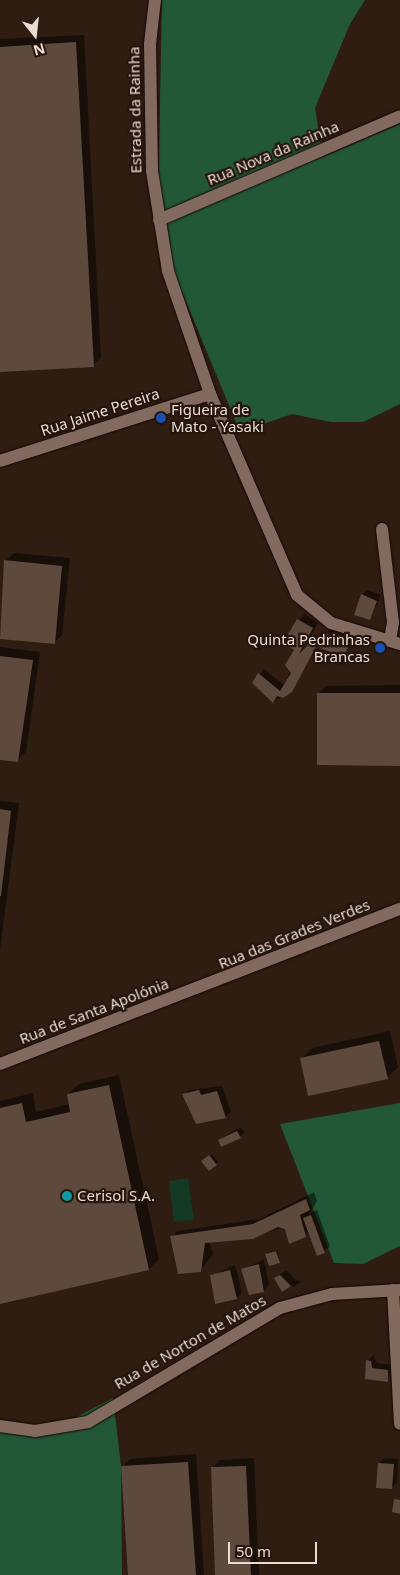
<!DOCTYPE html>
<meta charset="utf-8">
<style>
body{margin:0}
#map{position:relative;width:400px;height:1575px;overflow:hidden;background:#2f1d12;font-family:"Noto Sans",sans-serif}
div>[style]{position:absolute}
[style*='--x']{left:calc(var(--x)*1px);top:calc(var(--y)*1px);width:calc(var(--w)*1px);rotate:calc(var(--a)*1deg)}
.green>*{inset:0;background:#133823}
.forest>*{inset:0;background:#225738}
.shadow>*{inset:0;background:#0007}
.building>*{inset:0;background:#5e493d}
.roads{filter:drop-shadow(0 0 1px #170701) drop-shadow(0 0 1px #170701)}
.minor>*{height:12px;margin:-6px;padding:0 6px;transform-origin:6px;border-radius:6px;background:#826b5e}
.dots>*{width:14px;height:14px;translate:-50% -50%;box-sizing:border-box;border:2px solid #251409;border-radius:50%}
span{translate:-50% -50%;white-space:nowrap;text-align:center;line-height:1.15;-webkit-text-stroke:4.5px #251409;paint-order:stroke}
.street-label{font-size:15px;color:#e9dcd5}
.poi-label{font-size:15px;color:#e9dcd5}
.left{translate:0 -50%;text-align:left}
.right{translate:-100% -50%;text-align:right}
.north{position:absolute;left:10px;top:10px;width:50px;height:50px;-webkit-text-stroke:4px #251409;paint-order:stroke;rotate:164deg;font-size:14px;font-weight:700;line-height:20px;text-align:center;color:#e9dcd5}
.north::after{content:'';display:block;margin:auto;width:18px;height:22px;background:#e9dcd5;clip-path:polygon(50% 0,100% 100%,50% 72%,0 100%)}
.scale{position:absolute;left:228px;top:1542px;width:89px;height:22px;box-sizing:border-box;border:2px solid #e9dcd5;border-top:0;padding-left:6px;font-size:15px;line-height:18px;white-space:nowrap;color:#e9dcd5;-webkit-text-stroke:4px #251409;paint-order:stroke}
</style>
<div id="map">
<div class="green">
<i style="clip-path:polygon(188px 1178px,194px 1220px,174px 1222px,169px 1181px)"></i>
</div>
<div class="forest">
<i style="clip-path:polygon(162px 0,365px 0,350px 24px,315px 108px,323px 157px,400px 124px,400px 404px,363px 422px,331px 422px,292px 414px,240px 432px,166px 253px,158px 202px)"></i>
<i style="clip-path:polygon(400px 1103px,400px 1246px,363px 1264px,334px 1263px,280px 1124px)"></i>
<i style="clip-path:polygon(113px 1398px,121px 1466px,122px 1575px,0 1575px,0 1424px,55px 1428px)"></i>
</div>
<div class="shadow">
<i style="clip-path:polygon(84px 35px,101px 358px,93px 366px,0 371px,0 39px)"></i>
<i style="clip-path:polygon(14px 553px,70px 558px,62px 635px,54px 643px,0 637px,5px 561px)"></i>
<i style="clip-path:polygon(367px 590px,381px 595px,370px 619px,362px 595px)"></i>
<i style="clip-path:polygon(304px 614px,318px 623px,301px 652px,316px 639px,320px 641px,293px 689px,273px 702px,253px 683px,264px 669px,285px 686px,296px 650px,284px 643px)"></i>
<i style="clip-path:polygon(332px 628px,354px 636px,353px 641px,328px 632px)"></i>
<i style="clip-path:polygon(328px 632px,352px 644px,344px 656px,321px 647px)"></i>
<i style="clip-path:polygon(0 647px,40px 652px,26px 752px,17px 760px,0 758px)"></i>
<i style="clip-path:polygon(400px 685px,400px 765px,318px 694px,326px 686px)"></i>
<i style="clip-path:polygon(0 801px,19px 803px,0 950px)"></i>
<i style="clip-path:polygon(390px 1031px,398px 1067px,387px 1078px,301px 1059px,312px 1048px)"></i>
<i style="clip-path:polygon(119px 1075px,159px 1259px,149px 1269px,0 1303px,0 1101px,33px 1093px,36px 1112px,70px 1104px,68px 1094px,79px 1084px)"></i>
<i style="clip-path:polygon(222px 1086px,231px 1112px,225px 1117px,184px 1095px,189px 1090px)"></i>
<i style="clip-path:polygon(240px 1127px,245px 1132px,240px 1137px,219px 1140px)"></i>
<i style="clip-path:polygon(212px 1154px,218px 1162px,216px 1164px,205px 1159px)"></i>
<i style="clip-path:polygon(314px 1192px,317px 1201px,310px 1213px,317px 1210px,330px 1247px,317px 1255px,309px 1232px,290px 1242px,285px 1227px,252px 1237px,209px 1241px,213px 1254px,200px 1271px,172px 1237px,177px 1231px,259px 1219px)"></i>
<i style="clip-path:polygon(278px 1250px,279px 1261px,266px 1254px,269px 1252px)"></i>
<i style="clip-path:polygon(264px 1259px,269px 1285px,264px 1291px,242px 1270px)"></i>
<i style="clip-path:polygon(235px 1265px,242px 1292px,237px 1298px,211px 1276px)"></i>
<i style="clip-path:polygon(286px 1270px,296px 1280px,302px 1281px,294px 1287px,275px 1278px)"></i>
<i style="clip-path:polygon(373px 1355px,377px 1363px,393px 1365px,387px 1380px,366px 1377px,368px 1360px)"></i>
<i style="clip-path:polygon(196px 1454px,204px 1575px,129px 1575px,122px 1467px,130px 1459px)"></i>
<i style="clip-path:polygon(254px 1458px,259px 1575px,216px 1575px,212px 1468px,220px 1460px)"></i>
<i style="clip-path:polygon(384px 1458px,398px 1459px,397px 1483px,391px 1488px,379px 1464px)"></i>
</div>
<div class="building">
<i style="clip-path:polygon(76px 42px,94px 367px,0 372px,0 47px)"></i>
<i style="clip-path:polygon(4px 560px,62px 566px,55px 644px,0 639px)"></i>
<i style="clip-path:polygon(361px 594px,377px 601px,370px 620px,354px 615px)"></i>
<i style="clip-path:polygon(297px 619px,313px 628px,299px 654px,310px 643px,316px 647px,292px 692px,283px 698px,277px 696px,273px 703px,252px 683px,258px 673px,280px 691px,291px 673px,285px 665px,294px 650px,283px 643px)"></i>
<i style="clip-path:polygon(325px 633px,350px 642px,344px 657px,320px 648px)"></i>
<i style="clip-path:polygon(0 656px,33px 660px,18px 762px,0 760px)"></i>
<i style="clip-path:polygon(317px 693px,400px 693px,400px 766px,317px 765px)"></i>
<i style="clip-path:polygon(0 809px,11px 811px,1px 896px,0 896px)"></i>
<i style="clip-path:polygon(379px 1041px,388px 1079px,308px 1096px,300px 1058px)"></i>
<i style="clip-path:polygon(109px 1085px,149px 1270px,0 1304px,0 1108px,22px 1103px,26px 1122px,70px 1112px,67px 1094px)"></i>
<i style="clip-path:polygon(199px 1090px,201px 1095px,217px 1091px,226px 1118px,196px 1124px,182px 1094px)"></i>
<i style="clip-path:polygon(237px 1131px,241px 1138px,221px 1147px,218px 1140px)"></i>
<i style="clip-path:polygon(209px 1155px,217px 1165px,209px 1171px,201px 1161px)"></i>
<i style="clip-path:polygon(306px 1199px,310px 1210px,300px 1215px,306px 1237px,289px 1244px,285px 1229px,278px 1227px,253px 1239px,205px 1243px,201px 1272px,178px 1274px,170px 1236px,253px 1224px)"></i>
<i style="clip-path:polygon(311px 1215px,325px 1253px,317px 1256px,303px 1218px)"></i>
<i style="clip-path:polygon(276px 1251px,280px 1263px,269px 1266px,265px 1254px)"></i>
<i style="clip-path:polygon(259px 1264px,264px 1292px,249px 1295px,241px 1269px)"></i>
<i style="clip-path:polygon(230px 1270px,237px 1299px,215px 1304px,210px 1275px)"></i>
<i style="clip-path:polygon(280px 1275px,291px 1286px,282px 1292px,274px 1278px)"></i>
<i style="clip-path:polygon(366px 1360px,371px 1361px,372px 1368px,388px 1370px,388px 1382px,365px 1379px)"></i>
<i style="clip-path:polygon(188px 1462px,196px 1575px,128px 1575px,121px 1466px)"></i>
<i style="clip-path:polygon(378px 1463px,394px 1464px,392px 1489px,376px 1488px)"></i>
<i style="clip-path:polygon(246px 1466px,251px 1575px,215px 1575px,211px 1467px)"></i>
<i style="clip-path:polygon(394px 1499px,400px 1500px,400px 1514px,392px 1512px)"></i>
</div>
<div class="roads">
<div class="minor">
<i style="--x:155;--y:0;--w:44;--a:96.5"></i>
<i style="--x:150;--y:44;--w:127;--a:89.1"></i>
<i style="--x:152;--y:171;--w:101;--a:80.9"></i>
<i style="--x:168;--y:271;--w:130;--a:71.1"></i>
<i style="--x:210;--y:394;--w:219;--a:66.6"></i>
<i style="--x:297;--y:595;--w:44;--a:39.5"></i>
<i style="--x:331;--y:623;--w:72;--a:16.9"></i>
<i style="--x:159;--y:220;--w:262;--a:-23.3"></i>
<i style="--x:0;--y:461;--w:220;--a:-17.7"></i>
<i style="--x:382;--y:529;--w:94;--a:83.3"></i>
<i style="--x:393;--y:622;--w:19;--a:99"></i>
<i style="--x:0;--y:1064;--w:429;--a:-21.2"></i>
<i style="--x:393;--y:1290;--w:134;--a:87"></i>
<i style="--x:0;--y:1426;--w:35;--a:8"></i>
<i style="--x:35;--y:1431;--w:54;--a:-9.6"></i>
<i style="--x:88;--y:1422;--w:223;--a:-30.7"></i>
<i style="--x:280;--y:1308;--w:54;--a:-15.1"></i>
<i style="--x:332;--y:1294;--w:68;--a:-3.4"></i>
</div>
</div>
<div class="dots">
<i style="left:161px;top:418px;background:#1a4fb4"></i>
<i style="left:380px;top:648px;background:#1a4fb4"></i>
<i style="left:67px;top:1196px;background:#0f9aa8"></i>
</div>
<div class="street-label">
<span style="left:135px;top:110px;rotate:-91deg">Estrada da Rainha</span>
<span style="left:273px;top:153px;rotate:-23deg">Rua Nova da Rainha</span>
<span style="left:100px;top:412px;rotate:-18deg">Rua Jaime Pereira</span>
<span style="left:294px;top:934px;rotate:-22deg">Rua das Grades Verdes</span>
<span style="left:94px;top:1011px;rotate:-21deg">Rua de Santa Apolónia</span>
<span style="left:190px;top:1342px;rotate:-30deg">Rua de Norton de Matos</span>
</div>
<div class="poi-label">
<span class="left" style="left:171px;top:418px">Figueira de<br>Mato - Yasaki</span>
<span class="right" style="left:370px;top:648px">Quinta Pedrinhas<br>Brancas</span>
<span class="left" style="left:77px;top:1196px">Cerisol S.A.</span>
</div>
<div class="north">N</div>
<div class="scale">50 m</div>
</div>
